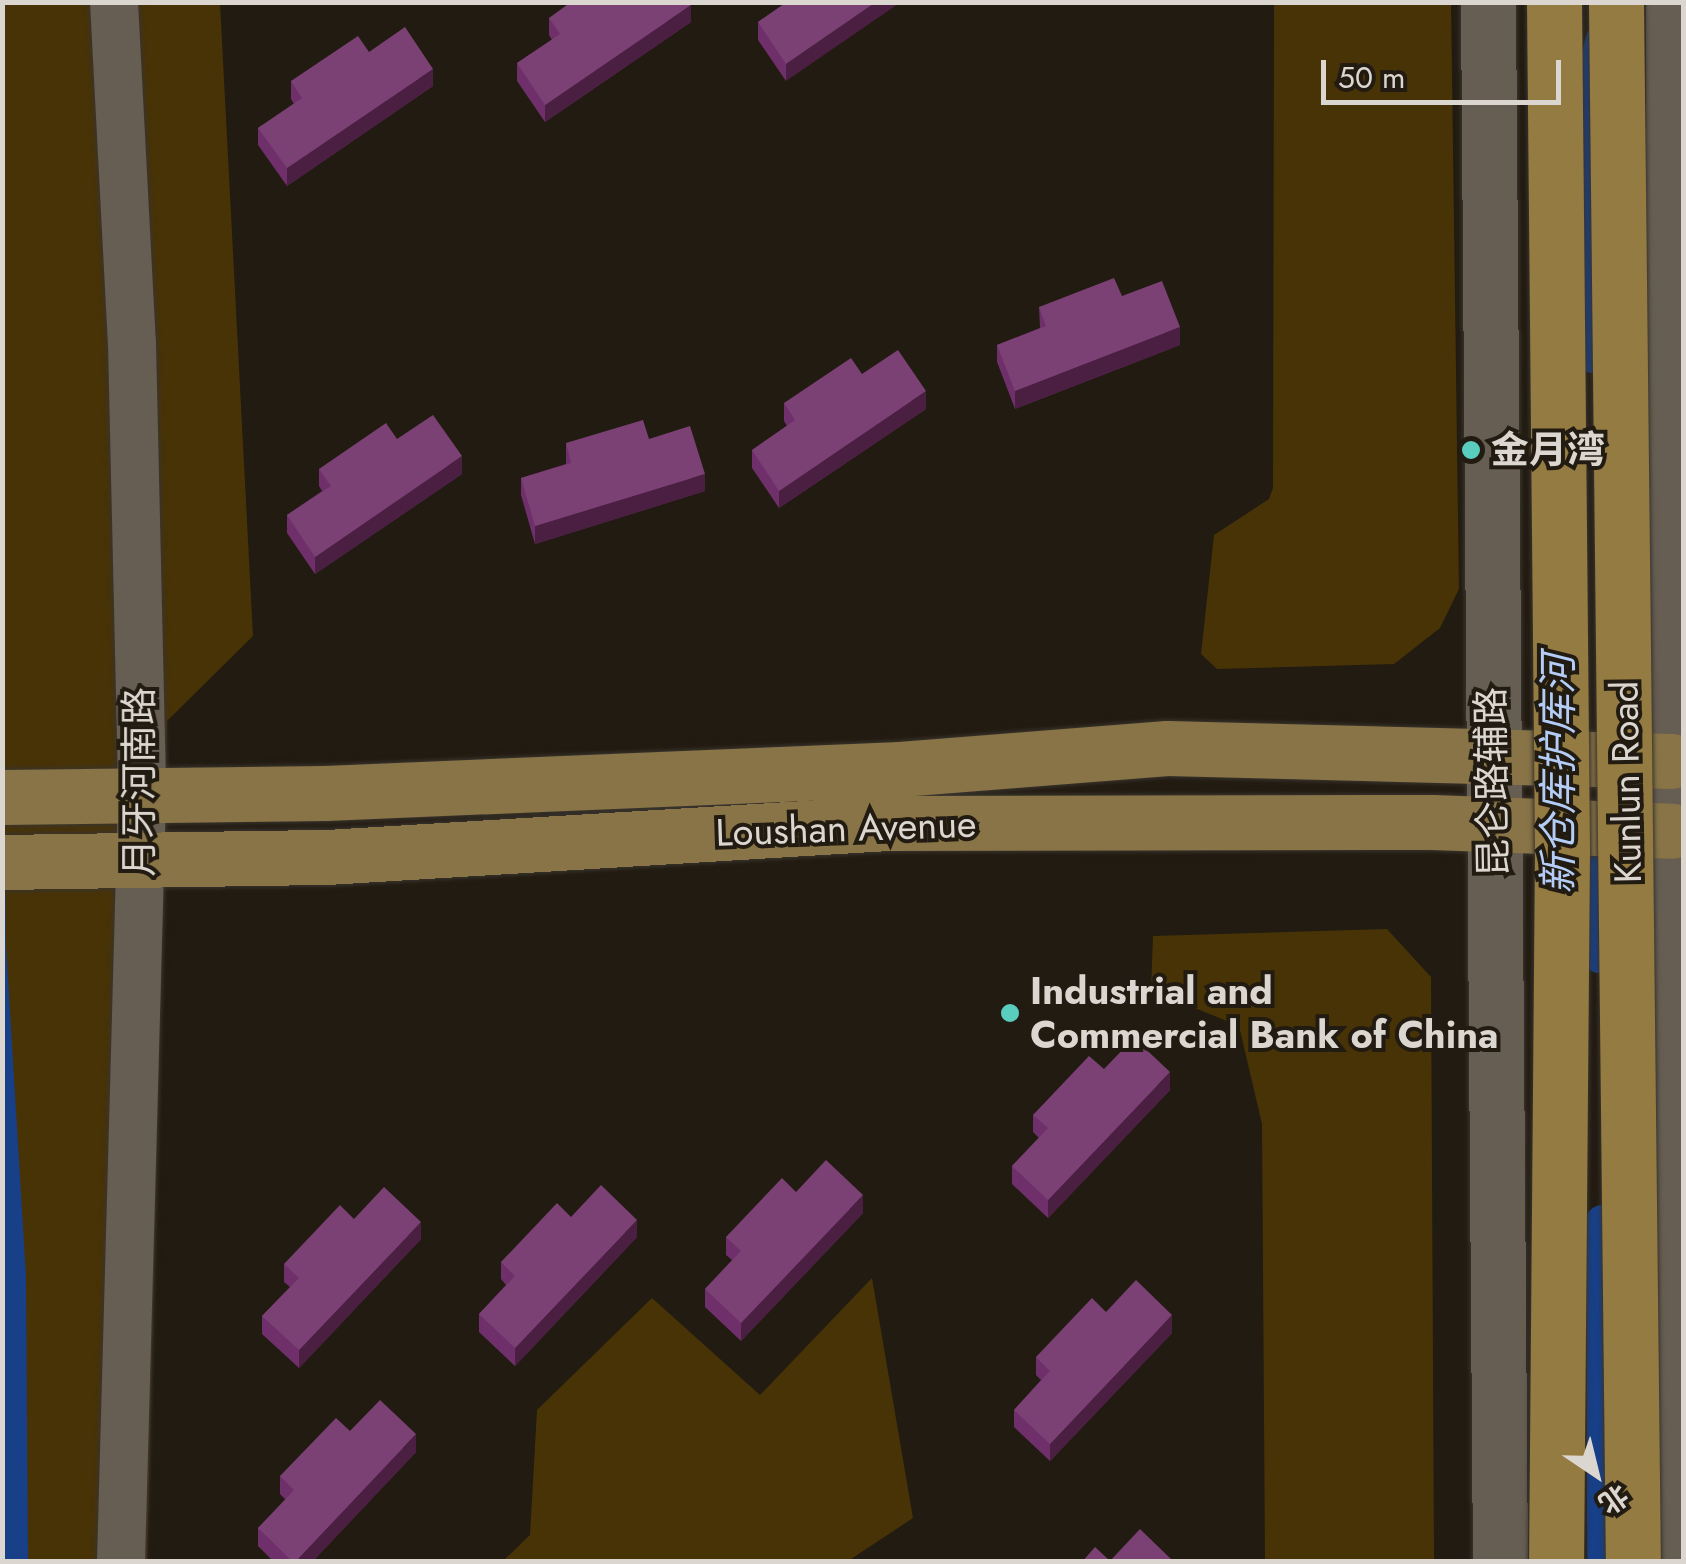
<!DOCTYPE html>
<meta charset="utf-8">
<style>
body{margin:0}
#map{position:relative;width:1686px;height:1564px;overflow:hidden;background:#221b11;font-family:Jost,"Noto Sans SC",sans-serif}
div>[style]{position:absolute}
[style*='--x']{left:calc(var(--x)*1px);top:calc(var(--y)*1px);width:calc(var(--w)*1px);rotate:calc(var(--a)*1deg)}
.green>*{inset:0;background:#483307}
.water>*{inset:0;background:#174089}
.canal>*{height:32px;margin:-16px;padding:0 16px;transform-origin:16px;border-radius:16px;background:#174089}
.roads{filter:drop-shadow(0 0 2px #39342e) drop-shadow(0 0 2px #39342e)}
.tertiary>*{height:48px;margin:-24px;padding:0 24px;transform-origin:24px;border-radius:24px;background:#665e52}
.secondary>*{height:55px;margin:-27.5px;padding:0 27.5px;transform-origin:27.5px;border-radius:27.5px;background:#665e52}
.primary>*{height:55px;margin:-27.5px;padding:0 27.5px;transform-origin:27.5px;border-radius:27.5px;background:#887446}
.bridges{filter:drop-shadow(0 0 2px #39342e) drop-shadow(0 0 2px #39342e)}
.trunk-bridge>*{height:55px;margin:-27.5px;padding:0 27.5px;transform-origin:27.5px;border-radius:27.5px;background:#947b42}
.wall>*{inset:0;background:#6f2f6b}
.shaded-wall>*{inset:0;background:#4b1f42}
.building>*{inset:0;background:#7b4175}
.dots>*{width:28px;height:28px;translate:-50% -50%;box-sizing:border-box;border:5px solid #221b11;border-radius:50%}
span{translate:-50% -50%;white-space:nowrap;text-align:center;line-height:1.15;-webkit-text-stroke:8px #221b11;paint-order:stroke}
.poi-label{font-size:38px;color:#dbd6cf;font-weight:700}
.left{translate:0 -50%;text-align:left}
.street-label{font-size:38px;color:#dbd6cf}
.water-label{font-size:40px;color:#b4cdf6;font-style:italic}
.frame{position:absolute;inset:0;border:5px solid #dbd6cf;pointer-events:none}
.north{position:absolute;left:1546px;top:1424px;width:100px;height:100px;-webkit-text-stroke:8px #221b11;paint-order:stroke;rotate:145deg;font-size:28px;font-weight:700;line-height:40px;text-align:center;color:#dbd6cf}
.north::after{content:'';display:block;margin:auto;width:35px;height:45px;background:#dbd6cf;clip-path:polygon(50% 0,100% 100%,50% 72%,0 100%)}
.scale{position:absolute;left:1321px;top:60px;width:240px;height:45px;box-sizing:border-box;border:5px solid #dbd6cf;border-top:0;padding-left:12px;font-size:30px;line-height:35px;white-space:nowrap;color:#dbd6cf;-webkit-text-stroke:8px #221b11;paint-order:stroke}
</style>
<div id="map">
<div class="green">
<i style="clip-path:polygon(3px 3px,220px 3px,253px 636px,167px 721px,147px 1561px,3px 1562px)"></i>
<i style="clip-path:polygon(1274px 3px,1451px 3px,1459px 589px,1440px 628px,1394px 664px,1217px 669px,1201px 654px,1214px 535px,1269px 499px,1273px 488px)"></i>
<i style="clip-path:polygon(1387px 929px,1431px 977px,1434px 1561px,1265px 1561px,1262px 1124px,1239px 1026px,1151px 990px,1153px 936px)"></i>
<i style="clip-path:polygon(872px 1278px,913px 1518px,848px 1561px,503px 1561px,530px 1535px,537px 1410px,652px 1298px,760px 1395px)"></i>
</div>
<div class="water">
<i style="clip-path:polygon(2px 538px,6px 945px,26px 1277px,28px 1562px,2px 1561px)"></i>
</div>
<div class="canal">
<i style="--x:1593;--y:357;--w:256;--a:-91.8"></i>
<i style="--x:1585;--y:101;--w:64;--a:-74.7"></i>
<i style="--x:1599;--y:846;--w:111;--a:90"></i>
<i style="--x:1602;--y:1221;--w:341;--a:89.8"></i>
</div>
<div class="roads">
<div class="tertiary">
<i style="--x:114;--y:2;--w:341;--a:87"></i>
<i style="--x:132;--y:343;--w:453;--a:88.7"></i>
<i style="--x:142;--y:796;--w:766;--a:91.57"></i>
</div>
<div class="secondary">
<i style="--x:1488;--y:2;--w:1560;--a:89.56"></i>
<i style="--x:1673;--y:2;--w:1560;--a:89.93"></i>
</div>
<div class="primary">
<i style="--x:2;--y:797;--w:323;--a:-0.7"></i>
<i style="--x:325;--y:793;--w:576;--a:-2.39"></i>
<i style="--x:900;--y:769;--w:268;--a:-4.5"></i>
<i style="--x:1167;--y:748;--w:505;--a:1.47"></i>
<i style="--x:2;--y:862;--w:325;--a:-0.9"></i>
<i style="--x:327;--y:857;--w:562;--a:-3.47"></i>
<i style="--x:888;--y:823;--w:544;--a:-0.11"></i>
<i style="--x:1432;--y:822;--w:240;--a:2.1"></i>
</div>
</div>
<div class="bridges">
<div class="trunk-bridge">
<i style="--x:1554;--y:2;--w:849;--a:89.46"></i>
<i style="--x:1562;--y:851;--w:711;--a:90.48"></i>
<i style="--x:1616;--y:2;--w:1560;--a:89.38"></i>
</div>
</div>
<div class="wall">
<i style="clip-path:polygon(787px 2px,786px 81px,758px 40px,758px 22px)"></i>
<i style="clip-path:polygon(549px 18px,691px 22px,545px 122px,517px 81px,517px 63px,552px 40px,549px 35px)"></i>
<i style="clip-path:polygon(369px 52px,433px 86px,287px 186px,258px 145px,258px 128px,294px 104px,291px 99px,291px 81px)"></i>
<i style="clip-path:polygon(1122px 296px,1180px 345px,1015px 409px,997px 362px,997px 345px,1040px 328px,1039px 307px)"></i>
<i style="clip-path:polygon(862px 374px,926px 409px,779px 508px,752px 468px,752px 450px,787px 426px,784px 421px,784px 403px)"></i>
<i style="clip-path:polygon(397px 439px,462px 474px,315px 574px,287px 533px,287px 515px,322px 491px,319px 486px,319px 469px)"></i>
<i style="clip-path:polygon(649px 439px,705px 491px,535px 544px,521px 495px,521px 478px,566px 464px,566px 443px)"></i>
<i style="clip-path:polygon(1104px 1069px,1170px 1090px,1048px 1218px,1012px 1184px,1012px 1166px,1039px 1138px,1033px 1132px,1033px 1115px)"></i>
<i style="clip-path:polygon(796px 1192px,863px 1213px,741px 1341px,705px 1307px,705px 1289px,732px 1260px,726px 1255px,726px 1237px)"></i>
<i style="clip-path:polygon(571px 1217px,637px 1237px,515px 1366px,479px 1332px,479px 1314px,506px 1285px,501px 1279px,501px 1262px)"></i>
<i style="clip-path:polygon(354px 1219px,421px 1239px,299px 1368px,262px 1334px,262px 1316px,290px 1287px,284px 1282px,284px 1264px)"></i>
<i style="clip-path:polygon(1106px 1312px,1172px 1333px,1050px 1461px,1014px 1427px,1014px 1410px,1041px 1380px,1036px 1375px,1036px 1357px)"></i>
<i style="clip-path:polygon(350px 1431px,416px 1452px,312px 1562px,274px 1562px,258px 1546px,258px 1528px,286px 1500px,280px 1494px,280px 1476px)"></i>
</div>
<div class="shaded-wall">
<i style="clip-path:polygon(876px 2px,901px 2px,786px 81px,786px 64px)"></i>
<i style="clip-path:polygon(691px 5px,691px 22px,545px 122px,545px 105px)"></i>
<i style="clip-path:polygon(433px 69px,433px 86px,287px 186px,287px 168px)"></i>
<i style="clip-path:polygon(1180px 327px,1180px 345px,1015px 409px,1015px 391px)"></i>
<i style="clip-path:polygon(926px 391px,926px 409px,779px 508px,779px 491px)"></i>
<i style="clip-path:polygon(462px 456px,462px 474px,315px 574px,315px 557px)"></i>
<i style="clip-path:polygon(705px 474px,705px 491px,535px 544px,535px 526px)"></i>
<i style="clip-path:polygon(1170px 1072px,1170px 1090px,1048px 1218px,1048px 1200px)"></i>
<i style="clip-path:polygon(863px 1195px,863px 1213px,741px 1341px,741px 1323px)"></i>
<i style="clip-path:polygon(637px 1220px,637px 1237px,515px 1366px,515px 1348px)"></i>
<i style="clip-path:polygon(421px 1222px,421px 1239px,299px 1368px,299px 1350px)"></i>
<i style="clip-path:polygon(1172px 1315px,1172px 1333px,1050px 1461px,1050px 1444px)"></i>
<i style="clip-path:polygon(416px 1434px,416px 1452px,312px 1562px,295px 1562px)"></i>
</div>
<div class="building">
<i style="clip-path:polygon(571px 2px,690px 2px,691px 5px,545px 105px,517px 63px,560px 34px,549px 18px)"></i>
<i style="clip-path:polygon(787px 2px,876px 2px,786px 64px,758px 22px)"></i>
<i style="clip-path:polygon(405px 27px,433px 69px,287px 168px,258px 128px,302px 98px,291px 81px,358px 36px,369px 52px)"></i>
<i style="clip-path:polygon(1114px 278px,1122px 296px,1162px 281px,1180px 327px,1015px 391px,997px 345px,1046px 326px,1039px 307px)"></i>
<i style="clip-path:polygon(898px 350px,926px 391px,779px 491px,752px 450px,795px 420px,784px 403px,851px 358px,862px 374px)"></i>
<i style="clip-path:polygon(433px 415px,462px 456px,315px 557px,287px 515px,331px 486px,319px 469px,386px 423px,397px 439px)"></i>
<i style="clip-path:polygon(643px 420px,649px 439px,690px 426px,705px 474px,535px 526px,521px 478px,571px 463px,566px 443px)"></i>
<i style="clip-path:polygon(1134px 1038px,1170px 1072px,1048px 1200px,1012px 1166px,1048px 1128px,1033px 1115px,1089px 1056px,1104px 1069px)"></i>
<i style="clip-path:polygon(826px 1160px,863px 1195px,741px 1323px,705px 1289px,741px 1251px,726px 1237px,782px 1178px,796px 1192px)"></i>
<i style="clip-path:polygon(601px 1185px,637px 1220px,515px 1348px,479px 1314px,515px 1276px,501px 1262px,557px 1203px,571px 1217px)"></i>
<i style="clip-path:polygon(384px 1187px,421px 1222px,299px 1350px,262px 1316px,299px 1278px,284px 1264px,340px 1205px,354px 1219px)"></i>
<i style="clip-path:polygon(1136px 1280px,1172px 1315px,1050px 1444px,1014px 1410px,1050px 1371px,1036px 1357px,1092px 1298px,1106px 1312px)"></i>
<i style="clip-path:polygon(380px 1400px,416px 1434px,295px 1562px,293px 1562px,258px 1528px,294px 1490px,280px 1476px,336px 1418px,350px 1431px)"></i>
<i style="clip-path:polygon(1140px 1529px,1174px 1562px,1082px 1562px,1095px 1547px,1110px 1561px)"></i>
</div>
<div class="dots">
<i style="left:1471px;top:450px;background:#59cebf"></i>
<i style="left:1010px;top:1013px;background:#59cebf"></i>
</div>
<div class="poi-label">
<span class="left" style="left:1491px;top:450px">金月湾</span>
<span class="left" style="left:1030px;top:1013px">Industrial and<br>Commercial Bank of China</span>
</div>
<div class="street-label">
<span style="left:139px;top:782px;rotate:-90deg">月牙河南路</span>
<span style="left:1492px;top:782px;rotate:-91deg">昆仑路辅路</span>
<span style="left:1626px;top:782px;rotate:-91deg">Kunlun Road</span>
<span style="left:846px;top:828px;rotate:-2deg">Loushan Avenue</span>
</div>
<div class="water-label">
<span style="left:1558px;top:774px;rotate:-90deg">新仓库护库河</span>
</div>
<div class="frame"></div>
<div class="north">北</div>
<div class="scale">50 m</div>
</div>
